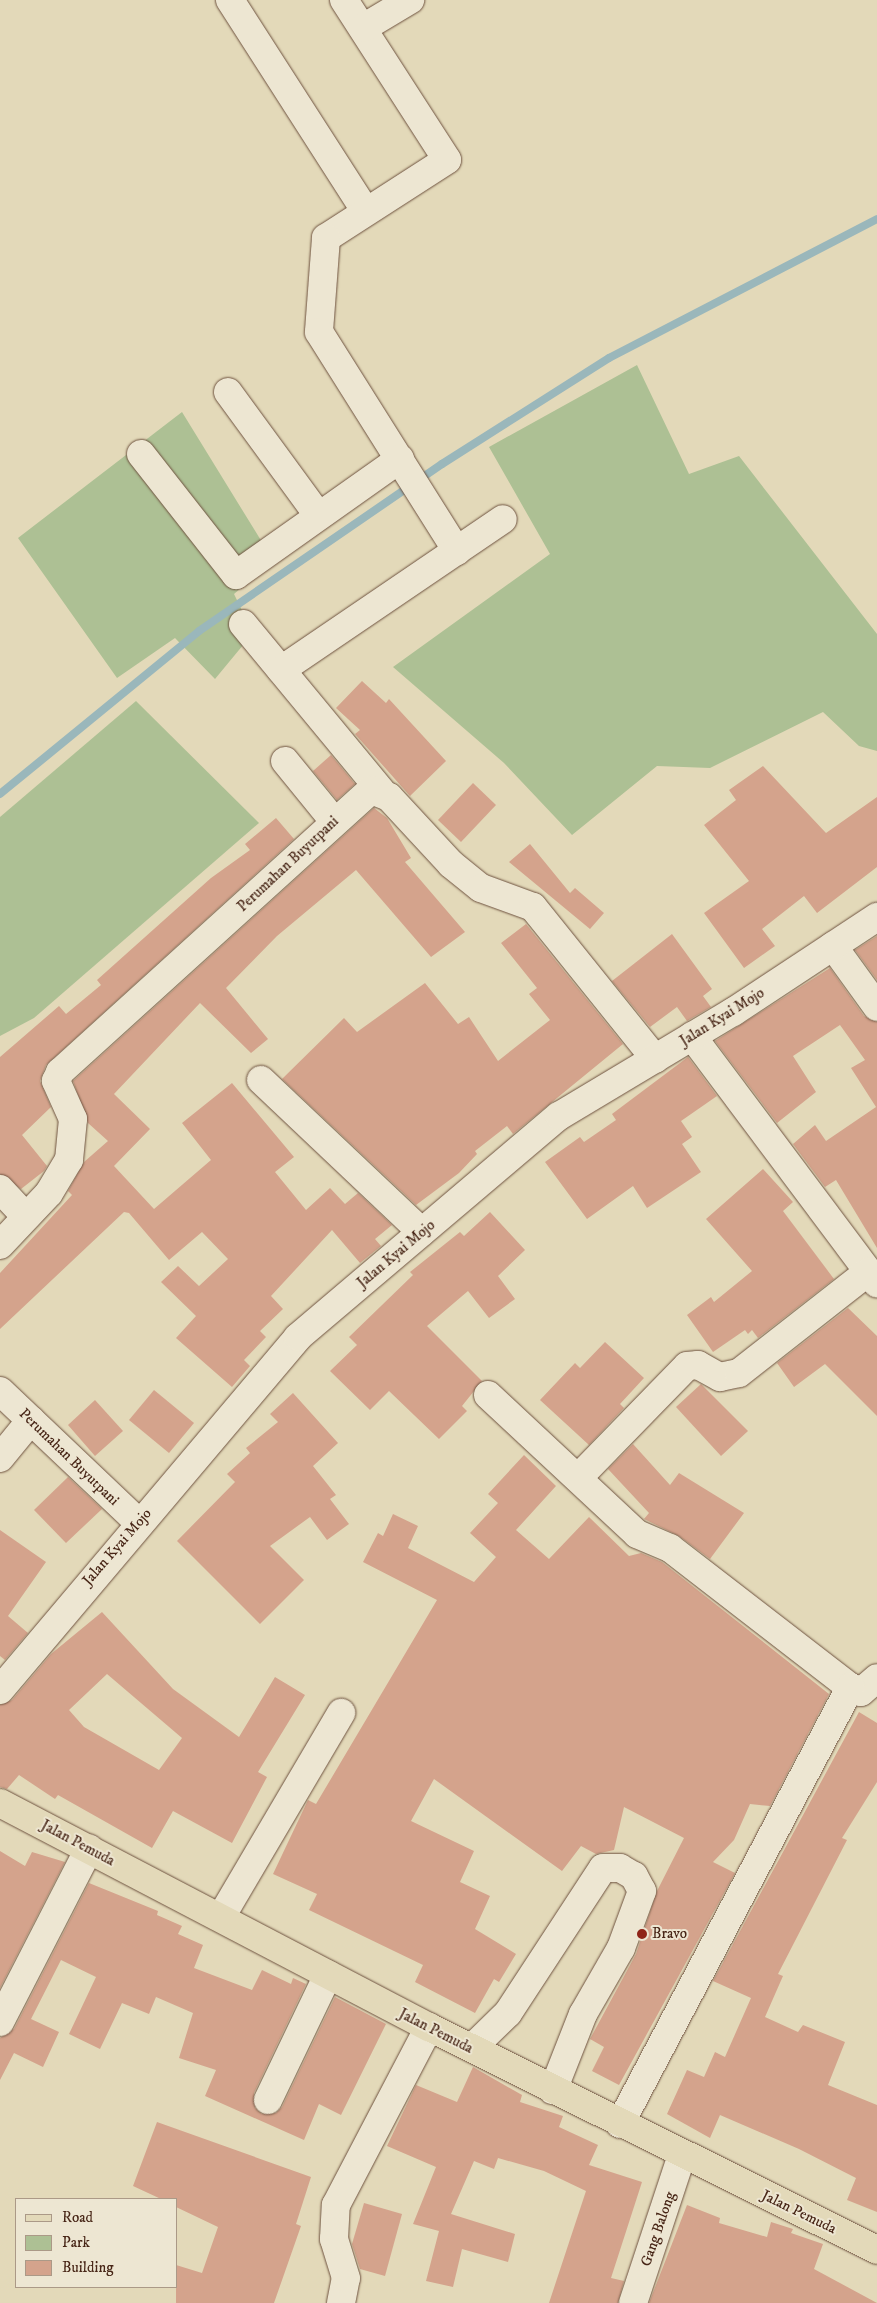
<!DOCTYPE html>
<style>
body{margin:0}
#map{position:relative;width:877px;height:2303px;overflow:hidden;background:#e3d9b9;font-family:"IM FELL DW Pica",serif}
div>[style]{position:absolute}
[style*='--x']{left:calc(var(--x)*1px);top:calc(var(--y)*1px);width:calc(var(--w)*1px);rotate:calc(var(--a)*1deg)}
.green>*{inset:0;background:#adc094}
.stream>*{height:8px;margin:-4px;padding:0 4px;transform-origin:4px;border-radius:4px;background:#9ab7bb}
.building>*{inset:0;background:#d4a38c}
.roads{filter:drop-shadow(0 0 1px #6e523f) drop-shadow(0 0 1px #6e523f)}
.minor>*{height:28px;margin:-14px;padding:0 14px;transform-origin:14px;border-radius:14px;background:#ede6d2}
.major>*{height:28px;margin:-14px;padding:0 14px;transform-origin:14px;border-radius:14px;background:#e3d9b9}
.dots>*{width:14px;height:14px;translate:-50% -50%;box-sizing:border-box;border:2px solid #ede6d2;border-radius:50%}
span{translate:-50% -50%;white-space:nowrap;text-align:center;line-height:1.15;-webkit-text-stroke:4px #ede6d2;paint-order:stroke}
.street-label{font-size:15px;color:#472516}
.poi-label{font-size:15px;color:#472516}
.left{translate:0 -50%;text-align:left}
.legend{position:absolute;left:15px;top:2198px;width:162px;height:90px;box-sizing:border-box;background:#ede6d2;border:1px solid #ab9987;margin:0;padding:6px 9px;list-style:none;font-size:15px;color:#472516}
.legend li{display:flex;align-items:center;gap:10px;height:25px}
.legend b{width:25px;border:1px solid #ab9987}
</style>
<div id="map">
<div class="green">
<i style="clip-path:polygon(637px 365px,689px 474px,739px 456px,877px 634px,877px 751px,859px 746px,823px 712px,710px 768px,657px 766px,572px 835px,504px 763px,393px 667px,550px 554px,489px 447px)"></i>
<i style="clip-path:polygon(182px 412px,273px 560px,234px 594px,253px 633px,215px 679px,175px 638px,117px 678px,18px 538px)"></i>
<i style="clip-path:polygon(136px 701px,259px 823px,34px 1018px,0 1036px,0 817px)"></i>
</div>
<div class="stream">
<i style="--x:0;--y:794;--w:257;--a:-39.3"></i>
<i style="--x:199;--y:631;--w:295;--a:-34.5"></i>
<i style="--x:442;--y:464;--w:198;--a:-32.4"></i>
<i style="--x:609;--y:358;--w:302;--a:-27.4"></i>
</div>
<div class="building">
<i style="clip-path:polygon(362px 681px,386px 703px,389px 699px,446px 761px,410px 796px,355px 734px,360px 730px,336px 708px)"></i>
<i style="clip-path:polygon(331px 755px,355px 784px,337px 800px,313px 771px)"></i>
<i style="clip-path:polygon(763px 766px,826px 833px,877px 797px,877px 867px,817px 913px,804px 896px,762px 929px,775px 946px,744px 968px,704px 913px,749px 881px,704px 825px,736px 800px,729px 790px)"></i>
<i style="clip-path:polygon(473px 783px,496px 805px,461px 842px,438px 820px)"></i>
<i style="clip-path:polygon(374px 808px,387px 818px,411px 858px,405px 862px,465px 932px,431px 957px,356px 870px,277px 936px,226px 988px,268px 1039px,251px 1053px,200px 1003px,114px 1094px,150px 1129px,114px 1166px,154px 1209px,211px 1160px,182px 1123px,232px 1083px,294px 1157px,275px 1172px,306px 1210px,330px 1188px,345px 1204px,358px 1193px,392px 1225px,375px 1239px,381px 1246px,360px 1263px,332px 1230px,271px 1296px,283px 1309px,260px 1331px,266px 1337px,244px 1360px,250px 1366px,232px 1387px,176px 1338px,196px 1316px,161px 1282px,178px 1266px,199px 1286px,228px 1259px,202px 1232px,169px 1260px,129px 1213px,124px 1212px,0 1329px,0 1273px,72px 1195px,68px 1191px,84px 1162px,108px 1141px,88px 1123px,73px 1081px)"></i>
<i style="clip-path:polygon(276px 818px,294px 839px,46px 1065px,40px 1081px,51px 1107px,22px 1135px,47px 1166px,44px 1171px,21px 1189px,0 1174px,0 1057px,59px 1006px,66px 1014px,101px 985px,97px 980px,211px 878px,250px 850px,245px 844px)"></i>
<i style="clip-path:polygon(530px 844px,570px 893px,575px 888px,604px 913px,590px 929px,509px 862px)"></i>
<i style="clip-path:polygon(526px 924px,623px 1044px,513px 1134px,507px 1126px,475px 1151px,477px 1154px,459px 1173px,416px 1205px,282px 1079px,344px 1018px,357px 1032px,425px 983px,458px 1024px,469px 1017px,498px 1061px,550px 1020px,529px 994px,537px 988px,501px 943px)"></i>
<i style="clip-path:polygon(672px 934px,712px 989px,703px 996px,711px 1007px,687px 1021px,677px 1007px,650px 1027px,612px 981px)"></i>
<i style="clip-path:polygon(877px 936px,877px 980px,855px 950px)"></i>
<i style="clip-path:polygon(830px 968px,864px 1016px,877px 1022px,877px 1248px,836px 1180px,825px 1187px,793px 1144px,815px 1125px,826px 1141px,876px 1107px,851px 1068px,865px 1060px,840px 1025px,793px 1056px,816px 1092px,777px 1123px,715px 1041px)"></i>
<i style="clip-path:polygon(688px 1057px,717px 1096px,681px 1121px,692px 1137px,682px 1144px,701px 1172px,647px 1208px,633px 1186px,587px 1219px,545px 1162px,580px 1137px,584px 1142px,616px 1120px,612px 1114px)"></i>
<i style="clip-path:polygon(763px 1169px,793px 1202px,783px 1211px,834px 1279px,758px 1338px,752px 1330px,748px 1334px,745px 1330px,713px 1352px,687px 1315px,711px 1297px,714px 1302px,752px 1271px,706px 1219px)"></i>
<i style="clip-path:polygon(490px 1212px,525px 1250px,498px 1276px,515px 1299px,489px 1318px,468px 1291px,427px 1326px,482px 1381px,462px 1406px,467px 1411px,439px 1439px,389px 1391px,370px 1410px,330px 1371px,357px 1345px,349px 1337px,413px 1275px,410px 1272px,460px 1232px,464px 1236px)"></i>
<i style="clip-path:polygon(848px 1308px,877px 1336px,877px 1416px,825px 1364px,794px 1387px,777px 1363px)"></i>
<i style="clip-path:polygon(605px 1342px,644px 1378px,620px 1404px,624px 1408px,589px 1445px,540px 1400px,575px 1363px,580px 1368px)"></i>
<i style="clip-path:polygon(701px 1384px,748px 1431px,721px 1456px,676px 1407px)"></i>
<i style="clip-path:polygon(154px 1390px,194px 1423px,169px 1453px,129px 1420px)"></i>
<i style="clip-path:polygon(293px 1393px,338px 1443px,313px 1466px,336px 1495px,330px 1499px,349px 1524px,327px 1540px,310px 1517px,270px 1546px,304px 1580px,260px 1624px,177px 1541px,235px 1482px,227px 1474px,250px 1453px,246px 1448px,278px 1422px,270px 1414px)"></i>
<i style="clip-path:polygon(95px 1400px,123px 1431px,95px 1456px,68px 1425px)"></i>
<i style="clip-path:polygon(633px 1444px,670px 1485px,679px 1473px,744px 1513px,710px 1559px,679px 1536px,644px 1519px,649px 1513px,608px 1469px)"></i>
<i style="clip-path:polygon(524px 1455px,556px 1486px,516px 1530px,549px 1559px,589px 1517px,629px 1556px,641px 1553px,662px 1562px,829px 1694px,770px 1806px,750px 1804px,734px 1840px,713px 1862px,735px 1873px,619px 2085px,592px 2071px,604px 2047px,590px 2039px,636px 1954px,657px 1891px,684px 1838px,624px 1807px,614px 1850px,596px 1854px,581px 1846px,562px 1871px,434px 1779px,411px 1821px,474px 1851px,460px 1882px,490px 1896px,475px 1929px,516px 1954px,499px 1982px,494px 1979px,475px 2013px,415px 1982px,423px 1965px,309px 1910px,317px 1894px,273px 1874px,308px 1800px,316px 1804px,437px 1600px,363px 1562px,378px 1533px,383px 1536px,393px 1514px,418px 1526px,408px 1548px,474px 1582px,496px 1557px,470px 1533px,498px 1503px,488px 1494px)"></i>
<i style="clip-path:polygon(68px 1477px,102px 1509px,66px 1543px,34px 1510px)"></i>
<i style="clip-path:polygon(0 1530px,46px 1562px,8px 1616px,28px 1633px,5px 1660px,0 1656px)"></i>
<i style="clip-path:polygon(evenodd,102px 1612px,173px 1689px,239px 1737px,275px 1677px,305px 1695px,258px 1772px,267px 1777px,232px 1843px,173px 1811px,152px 1848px,58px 1795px,55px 1799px,19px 1775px,7px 1789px,0 1787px,0 1705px,12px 1700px,51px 1654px,102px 1612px,107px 1674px,182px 1738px,159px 1770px,84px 1727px,69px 1710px,107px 1674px)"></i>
<i style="clip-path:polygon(859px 1712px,877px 1723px,877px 1782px,842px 1838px,847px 1840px,778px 1974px,783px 1976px,765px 2017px,798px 2032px,803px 2025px,845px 2042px,828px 2085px,877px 2105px,877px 2212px,847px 2200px,856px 2178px,799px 2149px,720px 2115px,710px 2138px,667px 2114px,687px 2070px,704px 2077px,715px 2052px,725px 2057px,751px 1998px,713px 1981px)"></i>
<i style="clip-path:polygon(0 1851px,25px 1866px,32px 1852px,65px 1862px,0 1988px)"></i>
<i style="clip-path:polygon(89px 1883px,158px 1911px,157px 1915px,182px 1926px,178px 1934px,203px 1945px,194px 1968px,252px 1990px,262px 1970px,291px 1984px,293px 1978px,306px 1984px,254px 2093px,255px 2108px,262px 2114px,276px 2113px,282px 2107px,335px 1997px,386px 2024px,341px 2115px,319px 2104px,304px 2140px,205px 2096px,216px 2070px,179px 2058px,193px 2013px,156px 1997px,149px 2014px,122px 2003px,100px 2049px,69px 2034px,96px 1977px,61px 1960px,31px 2019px,59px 2032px,43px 2067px,14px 2053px,0 2080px,0 2038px,14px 2029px)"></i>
<i style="clip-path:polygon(473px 2067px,522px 2095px,520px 2102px,563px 2116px,559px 2127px,598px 2145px,589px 2165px,642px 2182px,611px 2278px,624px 2281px,618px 2303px,549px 2303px,586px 2191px,544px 2171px,498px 2158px,494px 2169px,474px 2161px,451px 2214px,515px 2234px,508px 2262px,462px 2249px,453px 2287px,426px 2281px,439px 2231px,413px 2224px,436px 2167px,387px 2146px,416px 2085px,457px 2102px)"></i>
<i style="clip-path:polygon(157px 2122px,311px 2177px,296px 2224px,301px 2226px,274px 2303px,176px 2303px,176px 2265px,202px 2273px,218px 2227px,176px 2207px,176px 2199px,161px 2199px,133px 2186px)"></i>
<i style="clip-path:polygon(364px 2203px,402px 2214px,385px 2276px,360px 2269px,352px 2244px)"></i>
<i style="clip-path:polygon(687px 2205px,720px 2218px,719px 2223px,767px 2237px,771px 2222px,793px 2229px,791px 2233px,823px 2244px,814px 2269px,877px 2303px,649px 2303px)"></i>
</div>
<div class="roads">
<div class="minor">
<i style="--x:230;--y:0;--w:250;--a:57.3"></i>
<i style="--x:344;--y:0;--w:190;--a:57.2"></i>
<i style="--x:447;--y:160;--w:144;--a:147.2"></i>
<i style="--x:326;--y:238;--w:94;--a:94.3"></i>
<i style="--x:319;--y:332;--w:259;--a:57.8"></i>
<i style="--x:363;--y:28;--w:55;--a:-30.8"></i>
<i style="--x:228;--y:392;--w:152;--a:53.8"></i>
<i style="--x:141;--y:454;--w:154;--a:51.9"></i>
<i style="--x:236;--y:575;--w:201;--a:-35.3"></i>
<i style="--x:243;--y:624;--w:217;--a:50.4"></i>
<i style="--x:281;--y:670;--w:268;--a:-34.2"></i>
<i style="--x:285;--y:761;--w:77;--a:50.8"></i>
<i style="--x:833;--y:946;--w:75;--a:54.2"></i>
<i style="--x:692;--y:1036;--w:309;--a:53.2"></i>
<i style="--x:261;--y:1080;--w:221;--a:43.4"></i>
<i style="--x:0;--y:1189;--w:38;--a:47"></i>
<i style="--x:0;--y:1245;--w:71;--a:-46.7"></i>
<i style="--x:49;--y:1193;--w:39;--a:-59"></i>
<i style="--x:69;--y:1160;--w:41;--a:-84.4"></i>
<i style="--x:73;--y:1119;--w:42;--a:-114.1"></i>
<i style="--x:56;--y:1081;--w:10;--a:-66"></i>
<i style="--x:60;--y:1072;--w:420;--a:-42.2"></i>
<i style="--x:371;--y:790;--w:19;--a:21"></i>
<i style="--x:389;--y:797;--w:91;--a:47.2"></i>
<i style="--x:451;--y:864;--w:38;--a:39"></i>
<i style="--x:481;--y:888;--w:55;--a:20.1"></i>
<i style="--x:533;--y:907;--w:195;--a:51.2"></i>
<i style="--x:0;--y:1391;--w:192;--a:43.5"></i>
<i style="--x:488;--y:1395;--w:204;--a:43"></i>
<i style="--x:637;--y:1534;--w:36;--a:23"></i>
<i style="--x:670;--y:1548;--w:232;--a:37.7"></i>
<i style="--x:854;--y:1690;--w:7;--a:16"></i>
<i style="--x:861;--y:1692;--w:21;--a:-41"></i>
<i style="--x:0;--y:1458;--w:49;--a:-50.8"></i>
<i style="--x:578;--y:1478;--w:156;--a:-45.8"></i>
<i style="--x:687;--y:1366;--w:11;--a:-5"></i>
<i style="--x:698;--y:1365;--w:25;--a:29"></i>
<i style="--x:720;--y:1377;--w:19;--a:-12"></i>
<i style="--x:739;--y:1373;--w:164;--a:-38.1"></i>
<i style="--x:0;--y:1690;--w:462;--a:-49.8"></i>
<i style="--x:298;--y:1337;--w:342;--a:-40.3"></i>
<i style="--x:559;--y:1116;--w:203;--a:-30.9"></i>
<i style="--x:733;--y:1012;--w:173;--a:-33.4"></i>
<i style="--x:221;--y:1917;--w:237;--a:-59.5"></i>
<i style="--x:0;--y:2022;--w:195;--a:-62.8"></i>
<i style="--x:472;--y:2048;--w:50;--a:-44.2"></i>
<i style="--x:508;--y:2013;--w:173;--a:-56.8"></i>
<i style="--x:603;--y:1868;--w:17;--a:0"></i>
<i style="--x:620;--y:1868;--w:16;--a:30"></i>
<i style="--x:634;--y:1876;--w:17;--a:62"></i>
<i style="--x:642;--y:1891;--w:61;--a:110.2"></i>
<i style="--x:621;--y:1948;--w:76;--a:119.9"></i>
<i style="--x:583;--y:2014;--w:82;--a:111.5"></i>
<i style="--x:268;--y:2100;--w:139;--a:-64.4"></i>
<i style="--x:620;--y:2124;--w:494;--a:-62.2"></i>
<i style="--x:341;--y:2303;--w:25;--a:-79"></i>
<i style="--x:346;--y:2278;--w:41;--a:-107.1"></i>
<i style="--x:334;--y:2239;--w:34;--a:-87"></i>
<i style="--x:336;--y:2205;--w:201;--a:-62.4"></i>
<i style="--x:633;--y:2303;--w:156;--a:-71.7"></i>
</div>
<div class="major">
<i style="--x:0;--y:1803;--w:484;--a:27.6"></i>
<i style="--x:429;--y:2027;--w:500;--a:26.46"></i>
</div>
</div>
<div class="dots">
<i style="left:642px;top:1934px;background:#8f2418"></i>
</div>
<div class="street-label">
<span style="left:288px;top:864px;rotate:-43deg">Perumahan Buyutpani</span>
<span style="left:722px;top:1017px;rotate:-32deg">Jalan Kyai Mojo</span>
<span style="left:396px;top:1254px;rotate:-40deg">Jalan Kyai Mojo</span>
<span style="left:69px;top:1457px;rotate:44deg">Perumahan Buyutpani</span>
<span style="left:117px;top:1547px;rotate:-49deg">Jalan Kyai Mojo</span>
<span style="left:78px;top:1843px;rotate:28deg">Jalan Pemuda</span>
<span style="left:436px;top:2031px;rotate:27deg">Jalan Pemuda</span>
<span style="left:799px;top:2212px;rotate:26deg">Jalan Pemuda</span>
<span style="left:658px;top:2229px;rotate:-71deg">Gang Balong</span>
</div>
<div class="poi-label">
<span class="left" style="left:652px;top:1934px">Bravo</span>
</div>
<ul class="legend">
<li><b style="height:6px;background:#e3d9b9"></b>Road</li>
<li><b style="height:14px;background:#adc094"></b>Park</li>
<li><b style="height:14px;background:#d4a38c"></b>Building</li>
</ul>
</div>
